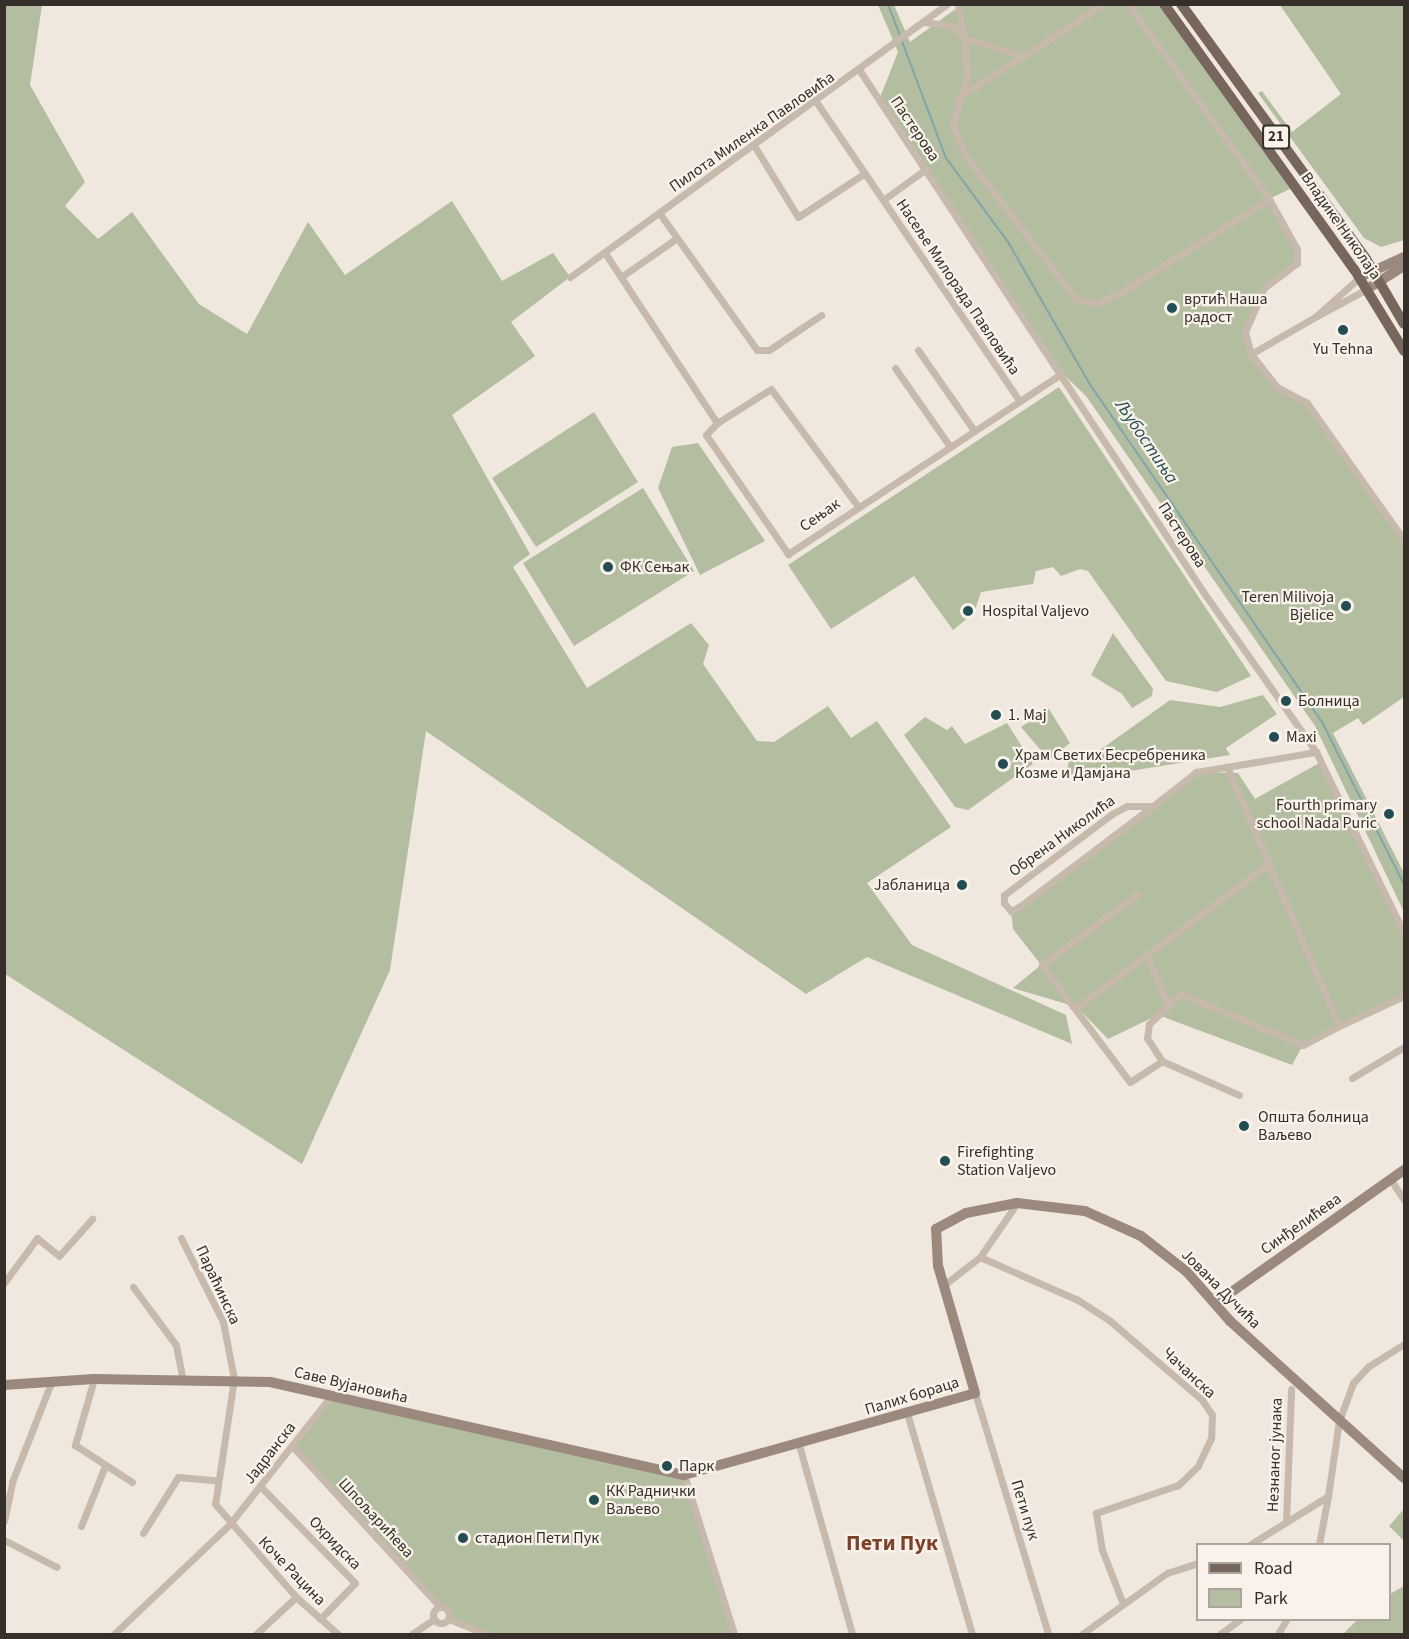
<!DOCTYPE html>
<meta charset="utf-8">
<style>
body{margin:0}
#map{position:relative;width:1409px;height:1639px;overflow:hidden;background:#f0e8de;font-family:"Source Sans 3",sans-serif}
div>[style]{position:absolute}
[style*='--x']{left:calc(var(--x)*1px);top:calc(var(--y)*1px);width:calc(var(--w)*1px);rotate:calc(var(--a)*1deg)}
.green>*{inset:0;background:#b2be9f}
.stream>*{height:2px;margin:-1px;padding:0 1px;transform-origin:1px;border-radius:1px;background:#7fa6aa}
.street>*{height:7px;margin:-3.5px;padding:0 3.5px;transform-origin:3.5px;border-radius:3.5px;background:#c7b9ab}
.street>.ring{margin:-3.5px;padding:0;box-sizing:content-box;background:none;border:7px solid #c7b9ab;border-radius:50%}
.secondary>*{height:10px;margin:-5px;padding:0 5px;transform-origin:5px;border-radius:5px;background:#9a897c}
.primary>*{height:10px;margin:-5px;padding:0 5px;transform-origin:5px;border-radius:5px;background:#76665c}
.dots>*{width:16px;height:16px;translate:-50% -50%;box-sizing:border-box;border:3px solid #f8f2ea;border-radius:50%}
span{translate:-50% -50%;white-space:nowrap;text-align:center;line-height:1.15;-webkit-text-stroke:4.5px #f8f2ea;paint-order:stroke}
.shield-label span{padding:2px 4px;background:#f8f2ea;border:2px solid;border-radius:4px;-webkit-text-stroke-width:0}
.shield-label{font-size:15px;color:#352e29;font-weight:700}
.street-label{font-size:16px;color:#352e29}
.poi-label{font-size:16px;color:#352e29}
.left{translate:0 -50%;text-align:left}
.right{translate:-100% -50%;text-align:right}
.water-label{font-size:18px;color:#234d53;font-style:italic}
.district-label{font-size:22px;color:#7c422a;font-weight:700}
.frame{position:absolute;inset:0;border:6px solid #352e29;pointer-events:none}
.legend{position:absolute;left:1196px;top:1543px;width:195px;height:78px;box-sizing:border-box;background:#f8f2ea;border:2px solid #aaa49d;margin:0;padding:8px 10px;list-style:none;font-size:18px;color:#352e29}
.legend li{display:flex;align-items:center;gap:12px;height:30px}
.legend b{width:30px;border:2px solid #aaa49d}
</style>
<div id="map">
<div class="green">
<i style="clip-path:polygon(4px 5px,42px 5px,30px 85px,85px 182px,65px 206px,98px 239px,132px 212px,199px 304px,247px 334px,308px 222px,345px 275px,452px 201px,502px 281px,553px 253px,570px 277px,511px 322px,535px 356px,452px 415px,530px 554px,513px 567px,587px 688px,691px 623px,709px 645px,703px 664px,757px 741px,774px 742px,828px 706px,851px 738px,877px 721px,951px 827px,867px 883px,912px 945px,1066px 1015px,1072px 1044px,867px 957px,806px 994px,426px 731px,390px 970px,302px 1164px,5px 974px)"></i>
<i style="clip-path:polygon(878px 5px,894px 5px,910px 42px,961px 5px,1159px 5px,1290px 189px,1269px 199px,1297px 249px,1297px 263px,1264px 288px,1245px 332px,1251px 355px,1277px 387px,1307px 403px,1404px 540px,1404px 697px,1363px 725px,1358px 718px,1333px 733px,1404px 873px,1404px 912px,1315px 726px,1086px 396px,1062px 373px,879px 100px,898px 52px)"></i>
<i style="clip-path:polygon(1280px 5px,1404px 5px,1404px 240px,1381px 247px,1364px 238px,1258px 93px,1262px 91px,1292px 132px,1341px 94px)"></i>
<i style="clip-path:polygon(1059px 387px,1160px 539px,1251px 676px,1217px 692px,1166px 681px,1088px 571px,1080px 569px,1061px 576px,1053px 567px,1036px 571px,1033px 584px,981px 592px,974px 613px,953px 630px,914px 576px,831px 629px,788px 565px)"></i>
<i style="clip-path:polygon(594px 412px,638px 482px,536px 547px,492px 478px)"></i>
<i style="clip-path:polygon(698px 443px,765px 541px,700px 575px,658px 488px,672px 447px)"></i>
<i style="clip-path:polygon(643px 488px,694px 571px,574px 646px,523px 563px)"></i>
<i style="clip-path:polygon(1113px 633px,1153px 689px,1152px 696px,1132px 708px,1122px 694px,1091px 675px)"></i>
<i style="clip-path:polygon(1263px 695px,1277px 714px,1226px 748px,1230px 755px,1092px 777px,1089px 768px,1076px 776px,1066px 773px,1069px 761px,1100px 750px,1170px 700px,1220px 707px)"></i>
<i style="clip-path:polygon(1049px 709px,1070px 743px,1049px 760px,1021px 727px)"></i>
<i style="clip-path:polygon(925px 717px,947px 730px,952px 726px,965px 744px,1007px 723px,1033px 764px,968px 810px,955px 807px,904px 735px)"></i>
<i style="clip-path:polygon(1321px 762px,1404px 933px,1404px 996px,1303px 1045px,1292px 1065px,1158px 1015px,1108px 1039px,1077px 1007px,1013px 988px,1041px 965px,1013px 929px,1011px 911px,1196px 772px,1238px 773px,1255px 799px)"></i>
<i style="clip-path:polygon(331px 1396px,684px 1475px,734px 1634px,493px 1634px,449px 1619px,447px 1610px,293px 1447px)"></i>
<i style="clip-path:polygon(1404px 1509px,1404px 1541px,1389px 1526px)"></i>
<i style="clip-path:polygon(1404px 1586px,1404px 1634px,1343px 1634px,1357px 1620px,1390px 1620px,1390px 1594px)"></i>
</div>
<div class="stream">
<i style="--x:888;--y:4;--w:165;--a:69.4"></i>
<i style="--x:946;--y:158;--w:104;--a:53.6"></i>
<i style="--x:1008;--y:242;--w:163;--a:60.1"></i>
<i style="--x:1089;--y:383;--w:411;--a:55.5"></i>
<i style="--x:1322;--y:722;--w:182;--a:63.2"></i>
</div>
<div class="street">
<i style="--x:1128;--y:4;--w:241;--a:54.1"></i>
<i style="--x:1269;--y:199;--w:57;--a:60.8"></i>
<i style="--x:1297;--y:249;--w:14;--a:90"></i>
<i style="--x:1297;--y:263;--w:41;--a:142.9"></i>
<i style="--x:1264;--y:288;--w:48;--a:113.4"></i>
<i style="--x:1245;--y:332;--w:23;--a:75"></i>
<i style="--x:1251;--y:354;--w:42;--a:51.8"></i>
<i style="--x:1277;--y:387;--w:34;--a:28"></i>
<i style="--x:1307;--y:403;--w:168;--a:54.7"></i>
<i style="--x:924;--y:22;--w:29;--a:8"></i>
<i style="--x:953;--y:26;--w:16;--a:47"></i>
<i style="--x:964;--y:38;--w:35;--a:-100"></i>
<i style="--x:964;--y:38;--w:37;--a:85"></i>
<i style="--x:967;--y:75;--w:52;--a:105.6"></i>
<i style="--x:953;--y:125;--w:32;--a:68"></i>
<i style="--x:965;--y:155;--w:182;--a:52.4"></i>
<i style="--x:1076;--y:299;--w:20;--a:15"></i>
<i style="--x:1095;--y:304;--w:27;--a:-24"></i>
<i style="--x:1120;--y:293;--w:176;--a:-32.2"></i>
<i style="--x:964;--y:38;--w:63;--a:16.7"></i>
<i style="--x:860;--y:71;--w:625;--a:56.61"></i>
<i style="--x:1204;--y:593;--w:194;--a:54.8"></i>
<i style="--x:1316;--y:752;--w:201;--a:64.1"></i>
<i style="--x:958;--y:98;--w:174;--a:-32.8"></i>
<i style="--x:817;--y:103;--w:358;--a:55.8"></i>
<i style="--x:755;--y:147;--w:82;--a:58.4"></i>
<i style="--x:798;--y:217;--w:80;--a:-33.3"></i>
<i style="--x:883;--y:200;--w:53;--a:-35.8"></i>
<i style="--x:660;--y:214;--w:167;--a:54.5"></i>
<i style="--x:757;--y:350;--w:12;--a:0"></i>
<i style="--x:769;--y:350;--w:63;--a:-33.9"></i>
<i style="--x:605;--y:253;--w:204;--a:56.6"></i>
<i style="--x:570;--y:277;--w:465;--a:-35.9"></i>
<i style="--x:621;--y:277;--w:68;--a:-34.9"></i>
<i style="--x:1317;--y:316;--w:57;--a:-28.4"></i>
<i style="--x:918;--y:350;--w:96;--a:55.2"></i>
<i style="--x:1251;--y:354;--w:74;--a:-30"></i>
<i style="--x:1315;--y:317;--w:60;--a:-41.6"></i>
<i style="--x:895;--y:368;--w:94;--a:55"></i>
<i style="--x:857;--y:505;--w:144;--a:-126.6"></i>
<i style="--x:771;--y:389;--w:64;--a:147.8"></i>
<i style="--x:717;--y:423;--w:16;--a:133"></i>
<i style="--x:706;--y:435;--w:145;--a:55.4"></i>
<i style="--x:788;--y:554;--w:328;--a:-33.4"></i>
<i style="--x:1227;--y:767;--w:282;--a:66.6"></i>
<i style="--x:1339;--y:1026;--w:72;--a:-24.8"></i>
<i style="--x:1153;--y:806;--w:26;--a:180"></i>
<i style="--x:1127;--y:806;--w:17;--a:152"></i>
<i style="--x:1112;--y:814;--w:135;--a:143.1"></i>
<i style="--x:1004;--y:895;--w:8;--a:90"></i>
<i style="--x:1004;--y:903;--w:11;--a:49"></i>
<i style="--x:1011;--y:911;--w:9;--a:-27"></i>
<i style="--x:1019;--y:907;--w:168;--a:-37"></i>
<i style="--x:1153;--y:806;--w:55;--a:-38.3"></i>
<i style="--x:1196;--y:772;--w:122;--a:-9.5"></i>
<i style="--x:1137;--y:894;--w:119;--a:143.2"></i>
<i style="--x:1042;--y:965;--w:146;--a:53.1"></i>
<i style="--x:1130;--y:1082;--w:38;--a:-33"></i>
<i style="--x:1162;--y:1061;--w:27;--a:-123"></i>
<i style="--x:1147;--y:1038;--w:14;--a:-82"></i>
<i style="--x:1149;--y:1024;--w:44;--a:-43.2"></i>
<i style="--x:1181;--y:994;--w:132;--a:22.7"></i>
<i style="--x:1303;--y:1045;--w:41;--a:-27.8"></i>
<i style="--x:1146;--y:955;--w:56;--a:65.7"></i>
<i style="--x:1077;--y:1007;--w:237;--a:-36.8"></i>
<i style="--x:1162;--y:1061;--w:84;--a:23.8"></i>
<i style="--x:1352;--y:1078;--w:61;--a:-30.8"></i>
<i style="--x:1391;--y:1180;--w:24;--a:57"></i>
<i style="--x:181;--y:1238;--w:94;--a:63.4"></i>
<i style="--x:223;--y:1322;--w:58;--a:79.1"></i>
<i style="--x:234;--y:1379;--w:126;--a:98.6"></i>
<i style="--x:215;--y:1504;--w:123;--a:48.9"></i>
<i style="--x:296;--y:1597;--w:56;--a:41.4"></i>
<i style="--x:980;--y:1257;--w:107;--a:23.7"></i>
<i style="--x:1078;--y:1300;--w:37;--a:33"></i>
<i style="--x:1109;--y:1320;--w:123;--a:40.7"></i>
<i style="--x:1202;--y:1400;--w:18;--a:56"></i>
<i style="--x:1212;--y:1415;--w:23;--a:92"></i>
<i style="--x:1211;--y:1438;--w:31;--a:115"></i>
<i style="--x:1198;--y:1466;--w:28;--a:136"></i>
<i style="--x:1178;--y:1485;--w:87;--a:161.1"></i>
<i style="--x:1096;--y:1513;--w:37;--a:81"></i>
<i style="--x:1102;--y:1550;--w:58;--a:68.7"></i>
<i style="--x:4;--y:1283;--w:56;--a:-53.7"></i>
<i style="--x:37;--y:1238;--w:28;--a:39"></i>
<i style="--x:59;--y:1256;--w:50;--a:-48.3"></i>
<i style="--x:944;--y:1285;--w:46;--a:-37.9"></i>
<i style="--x:980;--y:1257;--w:65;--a:-55.6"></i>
<i style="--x:133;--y:1287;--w:72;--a:53.4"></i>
<i style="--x:176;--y:1345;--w:36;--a:79"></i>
<i style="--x:94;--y:1379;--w:69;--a:106.1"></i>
<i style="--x:75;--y:1445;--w:68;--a:33"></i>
<i style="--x:975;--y:1393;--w:252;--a:73.1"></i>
<i style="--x:907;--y:1413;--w:230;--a:73.6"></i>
<i style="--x:799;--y:1445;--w:196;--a:74.3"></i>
<i style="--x:293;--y:1447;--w:217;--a:47.4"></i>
<i style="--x:684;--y:1475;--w:167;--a:72.5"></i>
<i style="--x:261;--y:1487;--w:134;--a:45.6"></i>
<i style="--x:355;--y:1583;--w:50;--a:134.2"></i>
<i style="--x:4;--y:1521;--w:40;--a:-78"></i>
<i style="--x:12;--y:1482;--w:106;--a:-68.5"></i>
<i style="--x:1286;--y:1522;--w:133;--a:-87.8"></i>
<i style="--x:81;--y:1526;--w:65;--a:-68.2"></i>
<i style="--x:143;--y:1533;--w:66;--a:-58"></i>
<i style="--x:178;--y:1477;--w:37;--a:5"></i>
<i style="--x:4;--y:1540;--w:59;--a:27"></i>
<i style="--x:1251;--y:1544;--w:91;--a:-31.9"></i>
<i style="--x:1328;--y:1496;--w:76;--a:-81.7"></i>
<i style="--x:1339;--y:1421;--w:40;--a:-69.8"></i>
<i style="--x:1353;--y:1383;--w:23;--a:-47"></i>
<i style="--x:1369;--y:1366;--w:41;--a:-32.2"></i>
<i style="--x:1319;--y:1544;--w:49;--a:-79.4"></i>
<i class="ring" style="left:433px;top:1607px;width:9px;height:9px"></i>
<i style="--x:449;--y:1619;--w:40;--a:22"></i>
<i style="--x:114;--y:1634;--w:158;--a:-43.5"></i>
<i style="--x:229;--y:1525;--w:164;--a:-51.7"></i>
<i style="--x:256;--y:1634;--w:54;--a:-42.8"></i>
<i style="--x:412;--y:1634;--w:27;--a:-34"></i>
<i style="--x:1082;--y:1634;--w:105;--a:-35.7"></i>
<i style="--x:1167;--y:1573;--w:33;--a:-18"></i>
<i style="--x:1220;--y:1634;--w:24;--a:-36"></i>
<i style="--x:1278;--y:1634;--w:16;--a:-60"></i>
</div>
<div class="secondary">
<i style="--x:1360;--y:277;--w:48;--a:-24.4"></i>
<i style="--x:1367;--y:289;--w:44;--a:-31.9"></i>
<i style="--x:1216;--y:1303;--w:230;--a:-35.3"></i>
<i style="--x:4;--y:1385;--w:90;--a:-3.8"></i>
<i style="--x:94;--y:1379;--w:176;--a:1"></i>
<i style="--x:270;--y:1382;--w:424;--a:12.7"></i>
<i style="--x:684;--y:1475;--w:302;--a:-15.7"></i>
<i style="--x:975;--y:1393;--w:132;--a:-106.2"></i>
<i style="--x:938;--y:1266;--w:37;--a:-93"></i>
<i style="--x:936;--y:1229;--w:34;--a:-28"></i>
<i style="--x:966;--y:1213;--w:52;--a:-11.1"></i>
<i style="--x:1017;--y:1203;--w:68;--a:6.7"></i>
<i style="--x:1085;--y:1211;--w:61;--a:24.1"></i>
<i style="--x:1141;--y:1236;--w:58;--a:38"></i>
<i style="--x:1187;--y:1272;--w:65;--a:48.7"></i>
<i style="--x:1230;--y:1321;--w:234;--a:42.1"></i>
</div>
<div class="primary">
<i style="--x:1164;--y:4;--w:326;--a:54.4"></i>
<i style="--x:1354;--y:269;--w:96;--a:58.6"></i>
<i style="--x:1181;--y:4;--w:315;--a:54"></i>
<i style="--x:1366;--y:259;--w:75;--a:59.7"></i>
</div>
<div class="dots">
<i style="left:1172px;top:308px;background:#234d53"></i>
<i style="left:1343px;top:330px;background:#234d53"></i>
<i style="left:608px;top:567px;background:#234d53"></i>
<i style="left:1346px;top:606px;background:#234d53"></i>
<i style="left:968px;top:611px;background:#234d53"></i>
<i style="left:1286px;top:701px;background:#234d53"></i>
<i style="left:996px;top:715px;background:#234d53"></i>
<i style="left:1274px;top:737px;background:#234d53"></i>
<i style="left:1003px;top:764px;background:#234d53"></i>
<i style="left:1389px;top:814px;background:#234d53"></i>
<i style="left:962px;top:885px;background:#234d53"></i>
<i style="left:1244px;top:1126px;background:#234d53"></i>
<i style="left:945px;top:1161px;background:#234d53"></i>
<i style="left:667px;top:1466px;background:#234d53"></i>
<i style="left:594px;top:1500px;background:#234d53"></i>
<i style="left:463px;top:1538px;background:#234d53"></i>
</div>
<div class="shield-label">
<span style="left:1276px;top:137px">21</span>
</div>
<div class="street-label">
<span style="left:915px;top:129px;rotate:56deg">Пастерова</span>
<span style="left:752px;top:132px;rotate:-35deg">Пилота Миленка Павловића</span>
<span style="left:1341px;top:226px;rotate:55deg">Владике Николаја</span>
<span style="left:958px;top:287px;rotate:56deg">Насеље Милорада Павловића</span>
<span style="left:820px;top:515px;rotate:-35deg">Сењак</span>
<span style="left:1182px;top:535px;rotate:57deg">Пастерова</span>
<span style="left:1062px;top:836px;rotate:-36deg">Обрена Николића</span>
<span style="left:1301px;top:1224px;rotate:-35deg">Синђелићева</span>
<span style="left:218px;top:1285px;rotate:65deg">Параћинска</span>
<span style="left:1221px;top:1289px;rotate:45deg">Јована Дучића</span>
<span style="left:1189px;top:1373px;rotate:43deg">Чачанска</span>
<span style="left:351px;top:1385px;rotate:13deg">Саве Вујановића</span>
<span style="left:912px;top:1396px;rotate:-17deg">Палих бораца</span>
<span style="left:270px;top:1453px;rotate:-52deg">Јадранска</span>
<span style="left:1275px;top:1455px;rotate:-88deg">Незнаног јунака</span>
<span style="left:1025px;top:1510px;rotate:73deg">Пети пук</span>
<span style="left:376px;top:1518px;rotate:47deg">Шпољарићева</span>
<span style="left:335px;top:1543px;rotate:46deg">Охридска</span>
<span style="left:292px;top:1571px;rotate:46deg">Коче Рацина</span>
</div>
<div class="poi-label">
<span class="left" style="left:1184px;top:308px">вртић Наша<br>радост</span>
<span style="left:1343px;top:349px">Yu Tehna</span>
<span class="left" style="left:620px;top:567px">ФК Сењак</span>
<span class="right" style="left:1334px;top:606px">Teren Milivoja<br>Bjelice</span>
<span class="left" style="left:982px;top:611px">Hospital Valjevo</span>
<span class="left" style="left:1298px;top:701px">Болница</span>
<span class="left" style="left:1008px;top:715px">1. Maj</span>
<span class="left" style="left:1286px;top:737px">Maxi</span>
<span class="left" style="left:1015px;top:764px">Храм Светих Бесребреника<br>Козме и Дамјана</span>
<span class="right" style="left:1377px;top:814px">Fourth primary<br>school Nada Puric</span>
<span class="right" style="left:950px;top:885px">Јабланица</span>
<span class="left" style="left:1258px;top:1126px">Општа болница<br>Ваљево</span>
<span class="left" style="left:957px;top:1161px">Firefighting<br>Station Valjevo</span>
<span class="left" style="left:679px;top:1466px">Парк</span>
<span class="left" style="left:606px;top:1500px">КК Раднички<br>Ваљево</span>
<span class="left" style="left:475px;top:1538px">стадион Пети Пук</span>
</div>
<div class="water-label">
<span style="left:1146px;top:442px;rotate:56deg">Љубостиња</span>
</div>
<div class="district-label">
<span style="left:892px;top:1544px">Пети Пук</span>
</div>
<div class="frame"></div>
<ul class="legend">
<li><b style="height:8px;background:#76665c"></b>Road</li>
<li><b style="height:16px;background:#b2be9f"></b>Park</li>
</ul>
</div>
